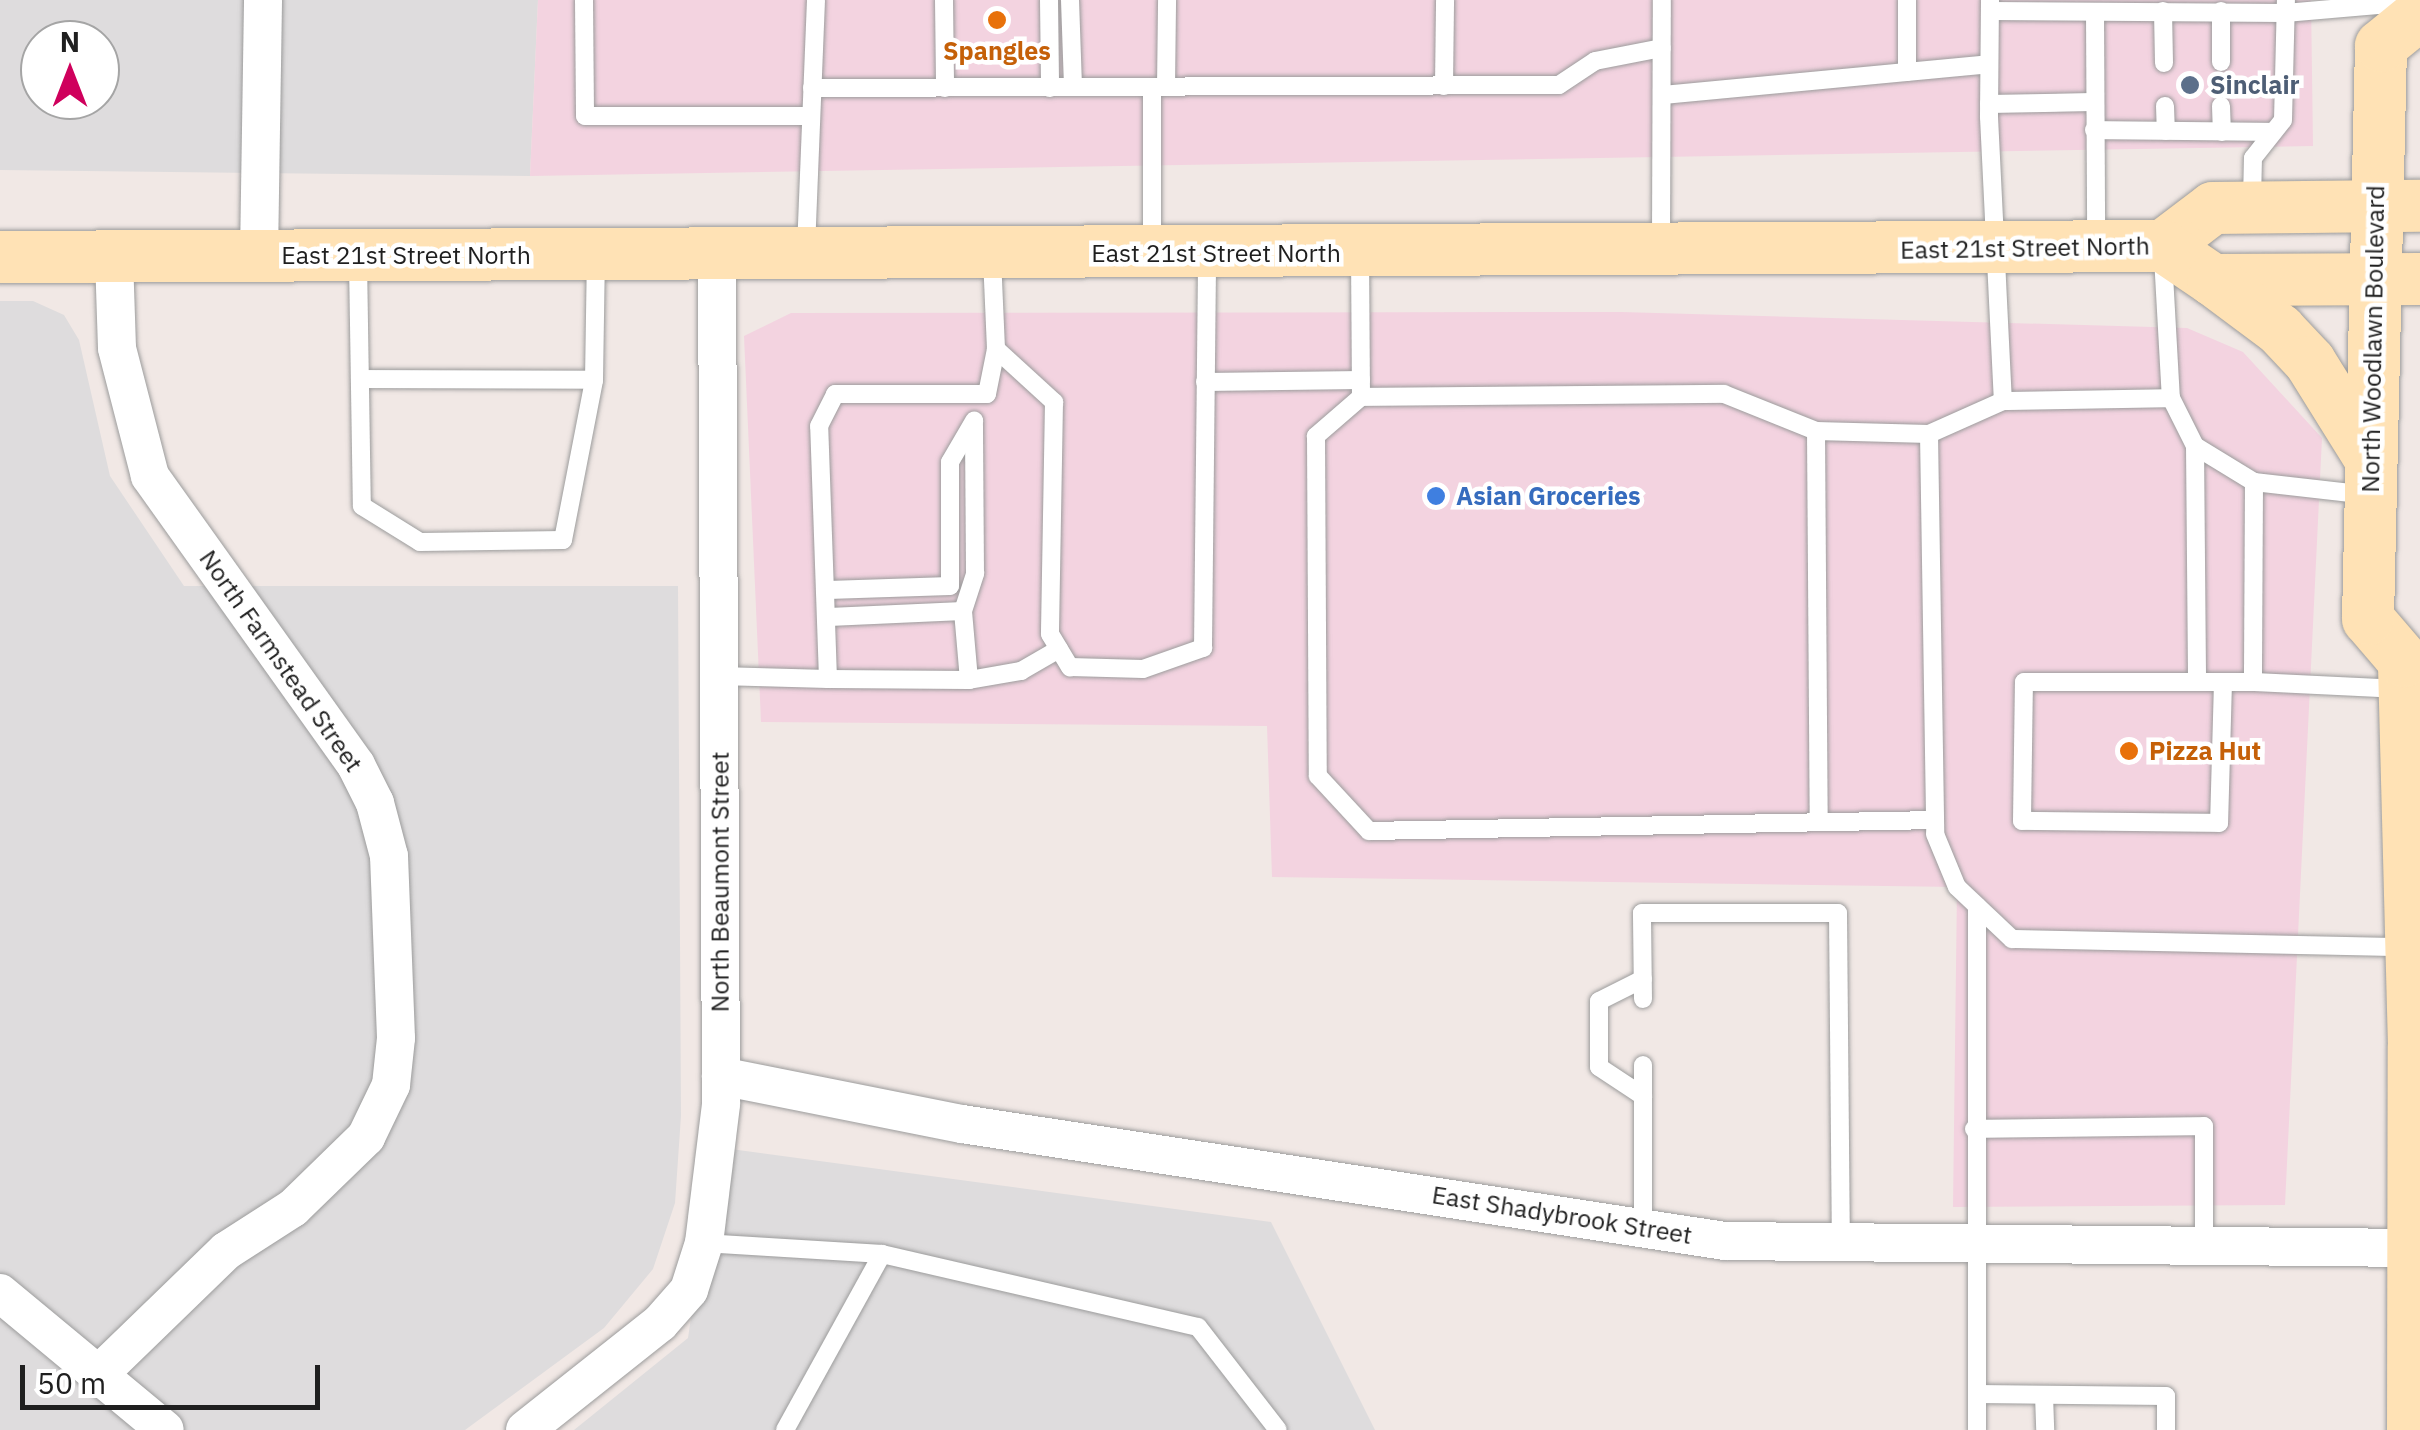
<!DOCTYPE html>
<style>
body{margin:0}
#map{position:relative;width:2420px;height:1430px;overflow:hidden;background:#f1e8e5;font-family:"IBM Plex Sans",sans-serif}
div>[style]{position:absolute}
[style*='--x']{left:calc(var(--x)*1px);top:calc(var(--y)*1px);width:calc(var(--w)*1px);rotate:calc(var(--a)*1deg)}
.residential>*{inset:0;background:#dedcdd}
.commercial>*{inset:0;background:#f3d3e0}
.roads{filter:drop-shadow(0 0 2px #9c9c9c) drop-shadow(0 0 2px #9c9c9c)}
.service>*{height:18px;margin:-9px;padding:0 9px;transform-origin:9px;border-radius:9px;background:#fff}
.minor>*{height:38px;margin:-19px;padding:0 19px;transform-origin:19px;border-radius:19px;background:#fff}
.secondary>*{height:52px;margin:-26px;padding:0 26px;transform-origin:26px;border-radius:26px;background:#ffe2b5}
.dots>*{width:28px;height:28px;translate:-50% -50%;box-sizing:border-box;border:5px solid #fff;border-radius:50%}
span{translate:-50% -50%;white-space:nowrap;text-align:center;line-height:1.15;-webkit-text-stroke:9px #fff;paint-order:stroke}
.food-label{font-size:25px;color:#c56008;font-weight:700}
.left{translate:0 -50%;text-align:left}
.service-label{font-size:25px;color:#4e5e75;font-weight:700}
.street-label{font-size:25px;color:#1f1f1f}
.shop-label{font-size:25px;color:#366cbe;font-weight:700}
.north{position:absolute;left:20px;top:20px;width:100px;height:100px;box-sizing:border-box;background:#fff;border:2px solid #a5a5a5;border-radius:50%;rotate:0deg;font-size:28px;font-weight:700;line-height:40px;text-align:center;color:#1f1f1f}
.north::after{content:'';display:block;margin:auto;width:35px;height:45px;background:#cf005c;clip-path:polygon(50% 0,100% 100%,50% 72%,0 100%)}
.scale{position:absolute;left:20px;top:1365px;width:300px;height:45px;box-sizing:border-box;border:5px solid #1f1f1f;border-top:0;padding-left:12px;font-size:30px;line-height:35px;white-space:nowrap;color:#1f1f1f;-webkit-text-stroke:8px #fff;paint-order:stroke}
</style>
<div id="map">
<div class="residential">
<i style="clip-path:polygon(evenodd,0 0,538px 0,530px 176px,0 170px,0 0,40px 40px,100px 40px,100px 100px,40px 100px,40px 40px)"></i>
<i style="clip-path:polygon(0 301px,33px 301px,64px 315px,79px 340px,110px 476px,184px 586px,678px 586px,681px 1116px,675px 1203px,653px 1269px,604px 1328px,465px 1430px,0 1430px)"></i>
<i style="clip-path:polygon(716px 1147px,1271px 1222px,1375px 1430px,574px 1430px,688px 1338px)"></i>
</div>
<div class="commercial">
<i style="clip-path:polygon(538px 0,2311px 0,2313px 146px,530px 176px)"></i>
<i style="clip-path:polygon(1621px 312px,2187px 328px,2243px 352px,2322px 438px,2285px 1205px,1953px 1207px,1957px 887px,1272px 877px,1267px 726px,761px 722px,744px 336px,791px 313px)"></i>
</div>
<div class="roads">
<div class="service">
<i style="--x:584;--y:0;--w:116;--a:89.5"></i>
<i style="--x:585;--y:116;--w:226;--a:0"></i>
<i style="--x:944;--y:0;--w:88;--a:89.3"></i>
<i style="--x:1049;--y:0;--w:88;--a:89.3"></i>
<i style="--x:1070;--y:0;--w:87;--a:88"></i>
<i style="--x:1990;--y:0;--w:117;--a:90.5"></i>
<i style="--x:1989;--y:117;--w:284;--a:87.2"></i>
<i style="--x:2003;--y:401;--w:168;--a:-1"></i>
<i style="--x:1990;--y:11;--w:295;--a:0.4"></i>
<i style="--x:2285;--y:13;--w:128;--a:-4.9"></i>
<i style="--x:2163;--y:11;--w:52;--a:88.9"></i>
<i style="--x:2095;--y:13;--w:229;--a:89.7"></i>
<i style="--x:2221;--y:62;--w:51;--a:-90"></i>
<i style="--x:1907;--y:72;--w:72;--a:-90"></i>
<i style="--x:1444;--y:86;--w:86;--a:-89.3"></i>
<i style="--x:1152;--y:87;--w:159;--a:90"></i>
<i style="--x:1166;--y:87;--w:87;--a:-89.3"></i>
<i style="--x:812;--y:88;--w:747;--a:-0.23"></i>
<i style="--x:1559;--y:85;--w:43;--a:-33.7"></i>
<i style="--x:1595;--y:61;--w:68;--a:-11"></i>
<i style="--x:1663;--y:95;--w:327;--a:-5.4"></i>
<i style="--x:1989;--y:104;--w:104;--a:-1.1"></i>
<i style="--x:2165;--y:106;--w:25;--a:88"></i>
<i style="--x:2221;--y:106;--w:26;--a:88"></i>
<i style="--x:2094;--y:130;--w:179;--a:0.6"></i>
<i style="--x:2252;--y:201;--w:43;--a:-88.7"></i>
<i style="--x:2253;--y:158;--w:48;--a:-51.7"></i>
<i style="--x:2283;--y:120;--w:120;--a:-88.6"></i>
<i style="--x:1661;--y:242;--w:242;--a:-89.8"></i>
<i style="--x:806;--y:249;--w:249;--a:-87.7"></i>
<i style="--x:1360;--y:253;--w:144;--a:89.6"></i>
<i style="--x:1361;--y:397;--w:363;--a:-0.5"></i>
<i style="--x:1724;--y:394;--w:99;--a:21.9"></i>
<i style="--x:1816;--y:431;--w:113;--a:1.5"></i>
<i style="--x:1929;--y:434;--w:81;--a:-24"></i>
<i style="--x:2163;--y:257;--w:141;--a:86.8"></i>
<i style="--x:2171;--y:398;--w:54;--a:63.4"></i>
<i style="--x:2195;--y:446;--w:69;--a:31.4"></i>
<i style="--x:2254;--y:482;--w:115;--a:6.5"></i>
<i style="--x:358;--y:261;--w:245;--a:89.1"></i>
<i style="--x:362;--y:506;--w:68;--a:31.8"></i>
<i style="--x:420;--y:542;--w:143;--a:-0.8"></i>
<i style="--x:563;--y:540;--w:163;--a:-79"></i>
<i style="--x:594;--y:380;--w:124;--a:-89.1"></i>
<i style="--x:996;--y:349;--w:79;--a:42.4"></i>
<i style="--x:1054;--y:402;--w:232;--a:91"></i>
<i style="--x:1050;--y:634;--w:39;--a:59"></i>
<i style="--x:1070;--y:667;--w:73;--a:1.6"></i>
<i style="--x:1143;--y:669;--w:64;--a:-19.3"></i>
<i style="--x:1203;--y:648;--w:394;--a:-89.4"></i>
<i style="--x:360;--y:379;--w:234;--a:0.2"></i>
<i style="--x:1205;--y:382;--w:156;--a:-0.7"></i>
<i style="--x:1361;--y:397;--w:60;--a:139.1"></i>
<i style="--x:1316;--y:436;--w:340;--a:89.7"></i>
<i style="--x:1318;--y:776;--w:75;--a:47.2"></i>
<i style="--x:1369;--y:831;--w:566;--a:-1.11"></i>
<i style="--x:1816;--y:431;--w:391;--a:89.6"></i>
<i style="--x:1929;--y:434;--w:400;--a:89.1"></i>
<i style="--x:1935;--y:834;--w:57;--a:67.5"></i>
<i style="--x:1957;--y:887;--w:76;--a:43.4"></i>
<i style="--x:2012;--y:939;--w:396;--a:1.2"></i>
<i style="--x:2195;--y:446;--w:236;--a:89.5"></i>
<i style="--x:2254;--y:482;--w:200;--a:90.3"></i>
<i style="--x:2253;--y:682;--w:149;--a:2.7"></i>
<i style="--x:828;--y:590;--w:122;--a:-1.9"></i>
<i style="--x:950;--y:586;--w:124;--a:-90"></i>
<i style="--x:950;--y:462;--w:48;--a:-59.7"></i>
<i style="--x:829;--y:617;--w:134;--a:-2.6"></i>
<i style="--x:719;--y:676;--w:109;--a:1.6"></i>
<i style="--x:828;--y:679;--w:253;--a:-92"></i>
<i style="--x:819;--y:426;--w:36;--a:-63"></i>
<i style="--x:835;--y:394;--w:152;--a:0"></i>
<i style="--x:987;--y:394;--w:46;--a:-78.7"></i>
<i style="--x:996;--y:349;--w:92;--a:-92.5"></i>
<i style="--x:828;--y:679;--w:141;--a:0.4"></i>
<i style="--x:969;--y:680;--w:53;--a:-9.8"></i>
<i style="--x:1021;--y:671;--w:44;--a:-30.1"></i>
<i style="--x:969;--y:680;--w:69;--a:-95"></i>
<i style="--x:963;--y:611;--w:40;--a:-72"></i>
<i style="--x:975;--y:573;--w:151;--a:-90.4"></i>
<i style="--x:2223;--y:682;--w:141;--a:91.6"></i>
<i style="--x:2219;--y:823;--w:197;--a:-179.4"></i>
<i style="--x:2022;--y:821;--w:139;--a:-89.2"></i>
<i style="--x:2024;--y:682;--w:229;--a:0"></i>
<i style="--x:1643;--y:979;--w:49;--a:153.4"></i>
<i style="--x:1599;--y:1001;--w:66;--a:90"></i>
<i style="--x:1599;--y:1067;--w:53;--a:33.4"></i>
<i style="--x:1643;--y:999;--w:86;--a:-90.7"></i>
<i style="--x:1642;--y:913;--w:196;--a:0"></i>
<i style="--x:1838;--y:913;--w:330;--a:89.5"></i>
<i style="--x:1643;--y:1065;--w:162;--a:90"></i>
<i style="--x:1974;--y:1129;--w:230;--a:-0.7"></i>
<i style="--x:2204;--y:1126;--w:121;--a:90"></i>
<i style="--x:704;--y:1243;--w:178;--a:3.5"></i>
<i style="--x:1977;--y:1394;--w:189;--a:0.6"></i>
<i style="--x:2166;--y:1396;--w:34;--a:90"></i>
<i style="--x:2044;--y:1395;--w:35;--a:88"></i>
<i style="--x:785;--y:1430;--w:201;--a:-61.1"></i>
<i style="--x:882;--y:1254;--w:324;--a:13"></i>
<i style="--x:1198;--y:1327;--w:130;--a:52.2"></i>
<i style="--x:1977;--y:1430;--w:524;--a:-90"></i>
</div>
<div class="minor">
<i style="--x:259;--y:256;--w:256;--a:-89.1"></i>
<i style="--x:721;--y:1076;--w:246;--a:11.3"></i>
<i style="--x:962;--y:1124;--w:772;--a:8.72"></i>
<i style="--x:1725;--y:1241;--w:688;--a:0.58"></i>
<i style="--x:0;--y:1293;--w:214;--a:39.7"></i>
<i style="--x:99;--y:1374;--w:177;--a:-44.1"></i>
<i style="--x:226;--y:1251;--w:80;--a:-32.7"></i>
<i style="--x:293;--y:1208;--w:102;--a:-44.2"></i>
<i style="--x:366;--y:1137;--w:58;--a:-64.3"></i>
<i style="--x:391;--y:1085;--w:47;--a:-83.9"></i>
<i style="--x:396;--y:1038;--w:182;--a:-92.2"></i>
<i style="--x:389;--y:856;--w:55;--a:-104.8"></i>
<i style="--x:375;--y:803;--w:42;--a:-116.6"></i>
<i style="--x:356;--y:765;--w:355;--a:-125.5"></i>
<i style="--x:150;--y:476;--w:132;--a:-104.5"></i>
<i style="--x:117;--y:348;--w:92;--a:-91.9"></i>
<i style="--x:525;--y:1430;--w:172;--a:-38.4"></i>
<i style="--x:660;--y:1323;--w:44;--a:-48.7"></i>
<i style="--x:689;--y:1290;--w:49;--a:-72.3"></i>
<i style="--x:704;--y:1243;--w:140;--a:-83"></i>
<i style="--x:721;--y:1104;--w:850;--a:-90.27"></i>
</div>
<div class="secondary">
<i style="--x:2163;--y:246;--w:63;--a:-37.2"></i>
<i style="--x:2213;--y:208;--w:207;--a:-0.6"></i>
<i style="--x:0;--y:257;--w:2163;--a:-0.29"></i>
<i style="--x:2163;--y:246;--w:60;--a:34.2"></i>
<i style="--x:2213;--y:280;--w:207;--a:-0.3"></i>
<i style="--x:2213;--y:280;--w:84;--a:36.7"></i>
<i style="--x:2280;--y:330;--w:44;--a:46.8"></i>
<i style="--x:2310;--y:362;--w:115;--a:58.1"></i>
<i style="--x:2413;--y:1430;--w:383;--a:-89.9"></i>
<i style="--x:2414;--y:1047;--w:386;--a:-91.5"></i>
<i style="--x:2404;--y:661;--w:55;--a:-130.6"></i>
<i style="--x:2368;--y:619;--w:573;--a:-88.7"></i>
<i style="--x:2381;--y:46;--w:43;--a:-39.3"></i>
</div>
</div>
<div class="dots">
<i style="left:997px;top:20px;background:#e8710a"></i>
<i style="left:2190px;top:85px;background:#5c6f8a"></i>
<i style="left:1436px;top:496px;background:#3f7fe0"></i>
<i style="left:2129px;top:751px;background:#e8710a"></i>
</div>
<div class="food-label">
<span style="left:997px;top:51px">Spangles</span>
<span class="left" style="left:2149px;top:751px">Pizza Hut</span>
</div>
<div class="service-label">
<span class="left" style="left:2210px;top:85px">Sinclair</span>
</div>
<div class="street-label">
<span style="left:2025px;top:248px;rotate:-1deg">East 21st Street North</span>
<span style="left:1216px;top:253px">East 21st Street North</span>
<span style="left:406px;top:255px">East 21st Street North</span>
<span style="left:2373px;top:339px;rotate:-89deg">North Woodlawn Boulevard</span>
<span style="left:281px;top:661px;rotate:55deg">North Farmstead Street</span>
<span style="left:720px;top:882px;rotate:-90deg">North Beaumont Street</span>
<span style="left:1562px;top:1215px;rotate:9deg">East Shadybrook Street</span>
</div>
<div class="shop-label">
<span class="left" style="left:1456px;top:496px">Asian Groceries</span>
</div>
<div class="north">N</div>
<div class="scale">50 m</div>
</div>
